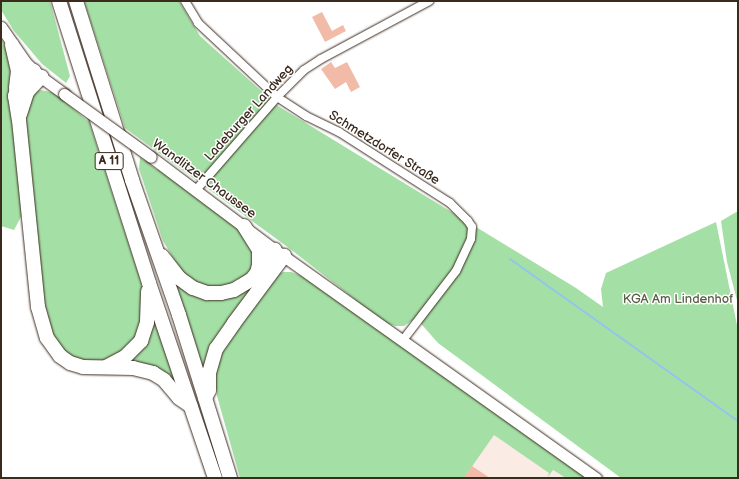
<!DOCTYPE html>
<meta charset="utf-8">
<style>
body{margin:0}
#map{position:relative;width:739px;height:479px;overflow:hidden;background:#fff;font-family:"Balsamiq Sans",sans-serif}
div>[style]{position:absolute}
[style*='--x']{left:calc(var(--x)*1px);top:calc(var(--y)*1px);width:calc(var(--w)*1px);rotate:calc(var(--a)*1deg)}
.built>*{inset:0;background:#fbebe5}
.green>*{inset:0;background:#a4dfa5}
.stream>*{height:2px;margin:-1px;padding:0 1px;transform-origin:1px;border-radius:1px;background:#91c5ee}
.building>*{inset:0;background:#f2bba7}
.roads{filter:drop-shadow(0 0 1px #3b2a1e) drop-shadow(0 0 1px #3b2a1e)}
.minor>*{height:8px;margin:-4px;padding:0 4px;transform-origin:4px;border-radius:4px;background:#fff}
.secondary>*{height:11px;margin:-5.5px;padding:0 5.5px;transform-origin:5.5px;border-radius:5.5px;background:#fff}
.motorway>*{height:14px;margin:-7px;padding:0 7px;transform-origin:7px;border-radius:7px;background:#fff}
.bridges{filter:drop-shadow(0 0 1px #3b2a1e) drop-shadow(0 0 1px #3b2a1e)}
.secondary-bridge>*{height:11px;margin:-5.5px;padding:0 5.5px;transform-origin:5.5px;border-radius:5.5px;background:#fff}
span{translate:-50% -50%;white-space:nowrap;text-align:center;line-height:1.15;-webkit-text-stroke:3px #fff;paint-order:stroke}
.shield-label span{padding:1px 3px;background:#fff;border:1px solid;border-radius:3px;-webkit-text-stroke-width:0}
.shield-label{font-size:12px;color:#3b2a1e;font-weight:700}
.street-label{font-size:13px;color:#3b2a1e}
.park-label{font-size:13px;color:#5a6046}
.frame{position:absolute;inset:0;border:2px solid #3b2a1e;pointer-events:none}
</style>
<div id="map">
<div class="built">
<i style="clip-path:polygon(487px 420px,571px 478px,445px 478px)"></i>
</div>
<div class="green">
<i style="clip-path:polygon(1px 1px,50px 1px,70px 76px,66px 83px,42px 64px,14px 31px,1px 10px)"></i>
<i style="clip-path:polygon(84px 1px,179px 1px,200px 36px,278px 106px,576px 288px,603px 307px,601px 289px,606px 273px,716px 222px,738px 330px,738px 478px,621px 478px,438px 343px,416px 318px,404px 326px,395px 326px,384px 322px,289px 248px,125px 128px)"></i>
<i style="clip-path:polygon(1px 37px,12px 62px,13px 122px,22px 215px,14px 230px,1px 226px)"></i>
<i style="clip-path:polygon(41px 90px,55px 93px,89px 122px,139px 276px,144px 294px,145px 310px,132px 346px,106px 362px,83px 361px,71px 356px,58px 345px,46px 322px,26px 120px,29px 99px,36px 92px)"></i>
<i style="clip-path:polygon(140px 157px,157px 170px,159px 169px,224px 215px,249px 241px,252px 246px,253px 269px,242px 281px,219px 288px,195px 284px,183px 274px,163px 241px,139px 169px)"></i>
<i style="clip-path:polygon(738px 211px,738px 304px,727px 262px,721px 221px)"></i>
<i style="clip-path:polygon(283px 272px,291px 272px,302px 276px,587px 478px,566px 478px,553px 470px,547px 478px,549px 473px,494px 435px,464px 478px,240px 478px,217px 396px,214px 371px,219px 352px,277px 274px)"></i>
<i style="clip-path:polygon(263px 275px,204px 373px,172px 280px,200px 295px)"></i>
<i style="clip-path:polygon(153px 315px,158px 330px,175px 382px,121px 364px)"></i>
</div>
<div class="stream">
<i style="--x:510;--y:259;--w:280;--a:35.4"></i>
</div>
<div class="building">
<i style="clip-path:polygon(322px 12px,332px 31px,343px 25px,346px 31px,325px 42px,312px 17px)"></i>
<i style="clip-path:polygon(331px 62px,335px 68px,347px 62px,360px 87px,351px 92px,346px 82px,335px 89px,321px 69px)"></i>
<i style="clip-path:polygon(472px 466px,490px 478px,464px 478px)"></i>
</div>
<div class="roads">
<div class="minor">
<i style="--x:185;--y:1;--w:26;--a:59"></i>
<i style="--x:198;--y:23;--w:108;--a:43.1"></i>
<i style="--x:277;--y:97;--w:35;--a:33"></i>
<i style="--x:306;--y:116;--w:37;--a:26"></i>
<i style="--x:339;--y:132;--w:132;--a:32.6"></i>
<i style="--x:450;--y:203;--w:25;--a:45"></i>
<i style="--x:468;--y:221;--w:7;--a:56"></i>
<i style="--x:472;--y:227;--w:12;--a:95"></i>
<i style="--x:471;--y:239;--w:35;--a:115"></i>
<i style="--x:456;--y:271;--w:87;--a:127.5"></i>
<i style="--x:196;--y:190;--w:123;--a:-48.9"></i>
<i style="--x:277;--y:97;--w:38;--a:-45"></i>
<i style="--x:304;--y:70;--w:20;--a:-33"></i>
<i style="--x:321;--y:59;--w:123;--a:-28.2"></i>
</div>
<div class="secondary">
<i style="--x:1;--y:27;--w:44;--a:55.2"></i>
<i style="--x:26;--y:63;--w:21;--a:43"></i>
<i style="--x:41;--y:77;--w:29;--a:36"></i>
<i style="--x:151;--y:157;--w:155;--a:36.9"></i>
<i style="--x:275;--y:250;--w:394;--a:35.4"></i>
</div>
<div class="motorway">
<i style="--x:59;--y:1;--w:296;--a:72.3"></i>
<i style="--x:149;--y:283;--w:206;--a:71.3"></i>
<i style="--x:76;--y:1;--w:188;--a:72.6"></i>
<i style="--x:132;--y:180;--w:143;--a:70.8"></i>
<i style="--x:179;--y:315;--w:171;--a:72.6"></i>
<i style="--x:12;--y:45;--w:27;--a:77"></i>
<i style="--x:18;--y:71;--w:17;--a:97"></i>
<i style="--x:34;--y:71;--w:19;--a:144"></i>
<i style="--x:19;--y:82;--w:15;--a:106"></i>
<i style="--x:15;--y:96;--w:24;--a:81"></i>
<i style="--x:19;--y:120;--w:188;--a:84.2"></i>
<i style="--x:38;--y:307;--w:32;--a:74"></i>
<i style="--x:47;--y:338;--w:22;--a:54"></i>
<i style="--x:60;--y:356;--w:12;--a:35"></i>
<i style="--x:70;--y:363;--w:14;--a:17"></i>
<i style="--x:83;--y:367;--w:50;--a:1.1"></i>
<i style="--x:133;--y:368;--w:21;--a:14"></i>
<i style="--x:153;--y:373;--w:13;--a:32"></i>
<i style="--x:164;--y:380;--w:23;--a:50"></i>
<i style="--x:179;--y:398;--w:14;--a:34"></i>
<i style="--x:20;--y:114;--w:23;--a:-72"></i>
<i style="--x:27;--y:92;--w:21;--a:-47"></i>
<i style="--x:244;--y:226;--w:28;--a:58"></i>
<i style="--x:259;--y:250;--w:15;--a:90"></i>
<i style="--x:259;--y:265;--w:8;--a:104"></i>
<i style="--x:162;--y:256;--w:28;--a:52"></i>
<i style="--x:179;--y:278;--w:17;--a:36"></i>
<i style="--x:193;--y:288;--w:15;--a:20"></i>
<i style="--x:207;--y:293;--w:14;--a:0"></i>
<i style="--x:221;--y:293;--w:13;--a:-13"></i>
<i style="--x:234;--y:290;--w:21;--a:-31"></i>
<i style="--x:252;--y:279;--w:37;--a:-52"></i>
<i style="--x:106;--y:367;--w:21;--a:-28"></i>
<i style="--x:125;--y:357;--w:23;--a:-45"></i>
<i style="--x:141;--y:341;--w:20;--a:-72"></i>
<i style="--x:147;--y:322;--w:31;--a:-88"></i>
<i style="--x:205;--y:398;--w:9;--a:-63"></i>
<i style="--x:209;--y:390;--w:17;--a:-90"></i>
<i style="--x:209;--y:373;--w:25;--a:-74"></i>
<i style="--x:216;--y:349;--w:32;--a:-55"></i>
<i style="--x:234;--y:323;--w:84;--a:-53.3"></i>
</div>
</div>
<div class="bridges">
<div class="secondary-bridge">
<i style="--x:64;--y:94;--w:107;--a:35.9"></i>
</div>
</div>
<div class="shield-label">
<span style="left:109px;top:161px">A 11</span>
</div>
<div class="street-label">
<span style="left:249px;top:113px;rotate:-48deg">Ladeburger Landweg</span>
<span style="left:384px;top:148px;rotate:32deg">Schmetzdorfer Straße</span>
<span style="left:204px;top:179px;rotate:36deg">Wandlitzer Chaussee</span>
</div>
<div class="park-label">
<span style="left:678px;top:299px">KGA Am Lindenhof</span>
</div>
<div class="frame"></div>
</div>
